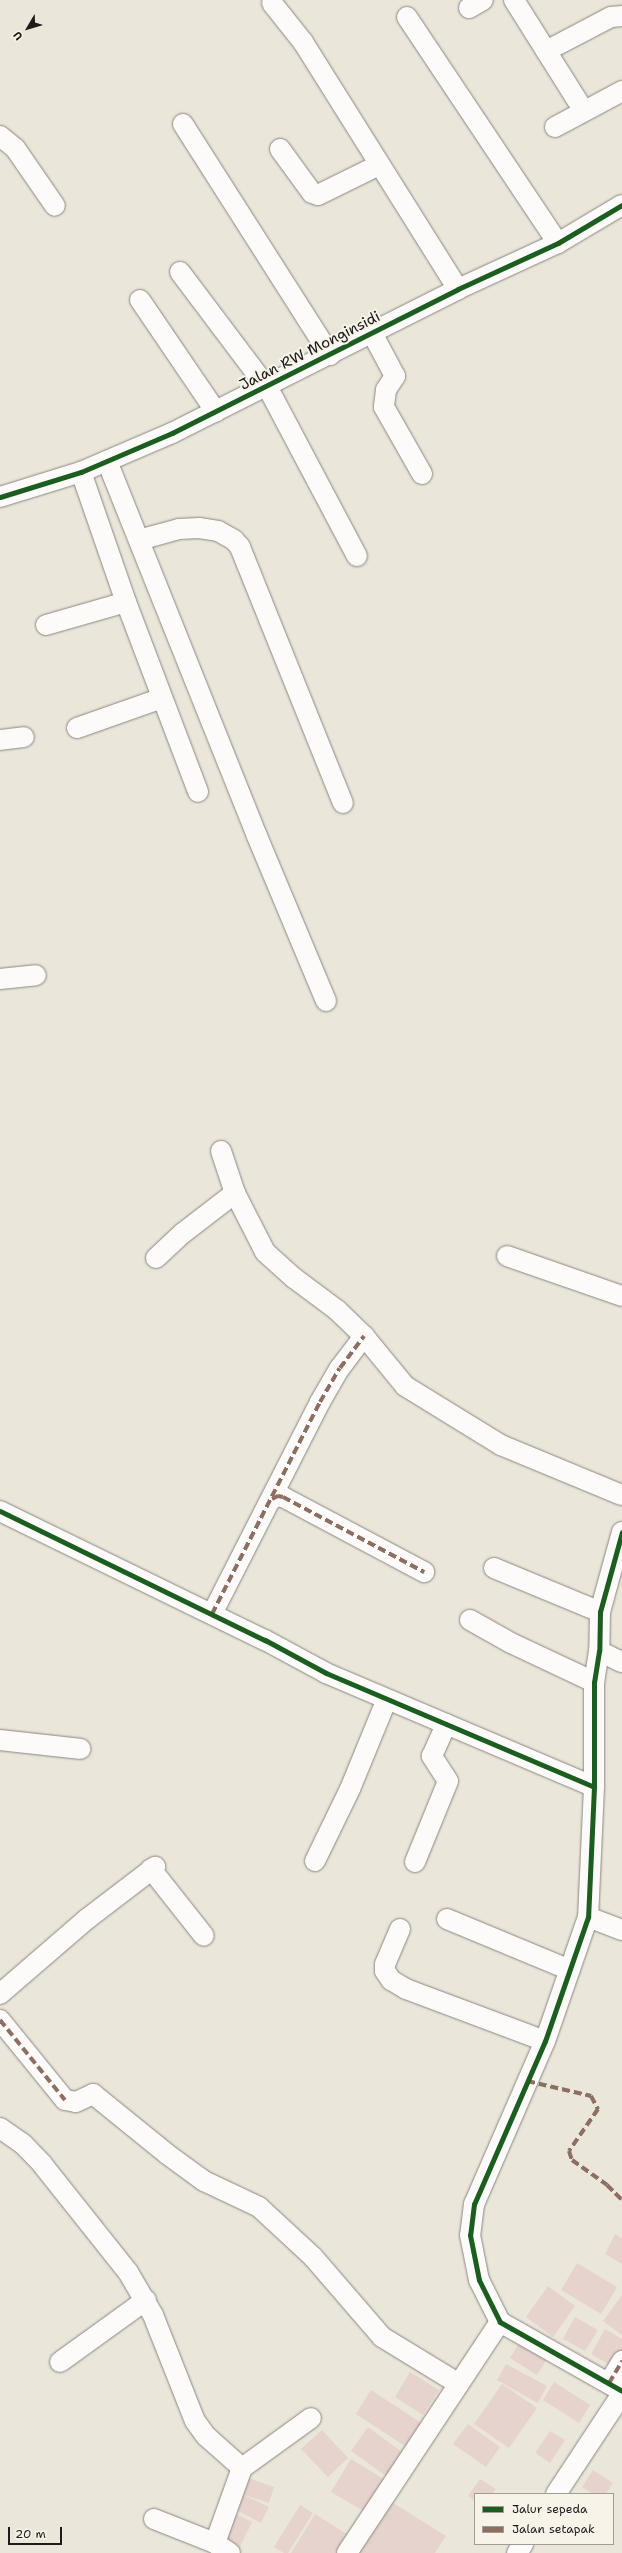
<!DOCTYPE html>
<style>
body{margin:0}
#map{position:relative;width:622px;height:2553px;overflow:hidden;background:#ebe6da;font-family:"Shantell Sans",sans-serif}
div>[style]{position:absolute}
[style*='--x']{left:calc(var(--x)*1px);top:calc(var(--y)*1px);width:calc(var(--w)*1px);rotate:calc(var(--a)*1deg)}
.building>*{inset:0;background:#e6d3cd}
.roads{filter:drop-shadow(0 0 1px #8a8781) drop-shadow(0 0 1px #8a8781)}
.minor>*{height:20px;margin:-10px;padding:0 10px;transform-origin:10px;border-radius:10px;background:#fcfbf9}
.quiet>*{height:4px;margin-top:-2px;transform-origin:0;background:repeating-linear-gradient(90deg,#8d6e63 0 8px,transparent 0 12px)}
.cycleway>*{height:5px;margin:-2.5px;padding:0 2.5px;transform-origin:2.5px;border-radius:2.5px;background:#1b5e20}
span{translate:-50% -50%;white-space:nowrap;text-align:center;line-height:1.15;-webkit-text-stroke:4px #f7f3e8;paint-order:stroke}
.street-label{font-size:15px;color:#1c1c1c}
.legend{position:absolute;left:474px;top:2493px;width:140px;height:52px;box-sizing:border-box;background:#f7f3e8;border:1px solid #9f9d96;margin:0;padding:5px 7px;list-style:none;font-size:12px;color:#1c1c1c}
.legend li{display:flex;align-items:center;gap:8px;height:20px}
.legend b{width:20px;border:1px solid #9f9d96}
.north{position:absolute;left:8px;top:8px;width:40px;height:40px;-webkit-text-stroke:3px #f7f3e8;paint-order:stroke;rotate:232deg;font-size:11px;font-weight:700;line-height:16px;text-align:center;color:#1c1c1c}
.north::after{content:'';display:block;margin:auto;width:14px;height:18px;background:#1c1c1c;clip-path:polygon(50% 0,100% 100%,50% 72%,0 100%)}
.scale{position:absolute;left:8px;top:2527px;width:54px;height:18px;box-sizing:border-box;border:2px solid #1c1c1c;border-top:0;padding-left:5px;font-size:12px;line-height:14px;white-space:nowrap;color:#1c1c1c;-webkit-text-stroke:3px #f7f3e8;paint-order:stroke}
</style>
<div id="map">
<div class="building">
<i style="clip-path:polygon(615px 2234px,622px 2238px,622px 2264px,605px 2254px)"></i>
<i style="clip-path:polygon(577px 2263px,617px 2287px,601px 2314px,561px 2290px)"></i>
<i style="clip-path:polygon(548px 2286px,575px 2306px,553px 2337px,526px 2317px)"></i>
<i style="clip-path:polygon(622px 2295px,622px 2335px,603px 2321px)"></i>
<i style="clip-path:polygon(575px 2317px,598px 2330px,585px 2351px,563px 2339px)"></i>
<i style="clip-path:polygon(605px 2329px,622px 2339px,622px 2349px,612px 2366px,591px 2354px)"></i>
<i style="clip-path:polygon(520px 2342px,547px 2359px,537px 2375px,510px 2358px)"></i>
<i style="clip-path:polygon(506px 2364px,547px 2386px,538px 2403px,497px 2380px)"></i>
<i style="clip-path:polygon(410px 2372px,439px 2390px,423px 2415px,395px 2397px)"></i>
<i style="clip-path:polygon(554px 2382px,590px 2405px,579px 2423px,543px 2400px)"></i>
<i style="clip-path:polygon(502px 2384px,537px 2408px,509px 2448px,474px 2424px)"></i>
<i style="clip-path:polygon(371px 2390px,423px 2424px,408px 2448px,356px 2414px)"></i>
<i style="clip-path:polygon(468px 2424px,500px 2447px,486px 2467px,453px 2444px)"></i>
<i style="clip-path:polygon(368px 2427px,402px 2452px,386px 2476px,351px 2451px)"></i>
<i style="clip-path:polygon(322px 2430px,348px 2458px,328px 2477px,301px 2449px)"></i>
<i style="clip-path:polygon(550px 2431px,565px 2440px,550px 2463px,535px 2453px)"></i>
<i style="clip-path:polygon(351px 2459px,387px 2481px,367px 2513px,331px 2492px)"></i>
<i style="clip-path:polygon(593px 2470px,613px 2483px,606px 2494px,593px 2494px,582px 2487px)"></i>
<i style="clip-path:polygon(248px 2478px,274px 2487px,269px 2503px,242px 2494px)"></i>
<i style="clip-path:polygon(480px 2479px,496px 2489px,492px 2494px,475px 2494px,475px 2501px,468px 2496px)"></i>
<i style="clip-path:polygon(242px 2494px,269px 2507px,261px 2523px,235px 2509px)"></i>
<i style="clip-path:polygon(390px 2501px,446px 2536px,435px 2553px,359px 2553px)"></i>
<i style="clip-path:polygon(300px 2505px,313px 2513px,288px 2553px,284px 2553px,274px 2547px)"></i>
<i style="clip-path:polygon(234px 2513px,252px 2522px,240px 2547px,222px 2538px)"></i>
<i style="clip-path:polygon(315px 2514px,347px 2534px,335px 2553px,291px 2553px)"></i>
</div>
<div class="roads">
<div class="minor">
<i style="--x:514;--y:0;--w:131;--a:57.8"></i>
<i style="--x:272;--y:3;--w:50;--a:51.5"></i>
<i style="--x:303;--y:42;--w:292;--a:57.9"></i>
<i style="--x:469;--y:8;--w:16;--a:-30"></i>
<i style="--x:407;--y:17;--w:272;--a:56.3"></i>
<i style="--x:546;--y:51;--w:73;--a:-27.6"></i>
<i style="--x:611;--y:17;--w:11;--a:-5"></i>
<i style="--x:183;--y:124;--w:274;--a:57.5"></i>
<i style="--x:555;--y:127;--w:76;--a:-28.2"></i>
<i style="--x:0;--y:136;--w:19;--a:39"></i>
<i style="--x:15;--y:148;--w:70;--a:55.4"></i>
<i style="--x:280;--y:149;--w:54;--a:54"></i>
<i style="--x:312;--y:193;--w:6;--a:18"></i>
<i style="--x:318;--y:195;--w:68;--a:-26.2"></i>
<i style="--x:180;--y:272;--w:148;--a:53"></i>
<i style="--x:269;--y:390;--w:188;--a:62.1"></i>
<i style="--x:140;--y:300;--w:135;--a:55.8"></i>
<i style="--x:372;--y:333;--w:49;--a:61.9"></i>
<i style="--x:395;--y:376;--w:17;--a:123"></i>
<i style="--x:386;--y:390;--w:17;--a:97"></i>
<i style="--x:384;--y:407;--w:77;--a:60.4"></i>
<i style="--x:107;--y:461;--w:404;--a:68.2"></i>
<i style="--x:257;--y:836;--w:179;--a:67.3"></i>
<i style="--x:81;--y:472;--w:138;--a:70.9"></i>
<i style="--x:126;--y:602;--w:203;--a:69.2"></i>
<i style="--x:0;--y:497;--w:85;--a:-17.2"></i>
<i style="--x:81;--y:472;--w:99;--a:-23.2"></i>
<i style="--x:172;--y:433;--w:320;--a:-26.7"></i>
<i style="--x:458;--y:289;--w:110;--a:-24.7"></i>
<i style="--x:558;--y:243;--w:74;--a:-30.7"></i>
<i style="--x:139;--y:540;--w:41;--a:-15.4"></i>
<i style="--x:179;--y:529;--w:20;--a:-3"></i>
<i style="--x:199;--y:528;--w:19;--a:9"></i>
<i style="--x:218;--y:531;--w:18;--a:29"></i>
<i style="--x:234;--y:540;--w:9;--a:49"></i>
<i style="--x:240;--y:547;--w:276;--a:68.1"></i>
<i style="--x:46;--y:625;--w:83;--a:-16"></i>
<i style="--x:77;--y:728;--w:90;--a:-19.4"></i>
<i style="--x:0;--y:740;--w:24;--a:-7"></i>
<i style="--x:0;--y:979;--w:36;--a:-6"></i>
<i style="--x:221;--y:1151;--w:44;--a:71.6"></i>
<i style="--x:235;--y:1193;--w:66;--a:63"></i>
<i style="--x:265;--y:1252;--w:39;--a:42"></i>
<i style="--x:294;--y:1278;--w:54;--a:36.7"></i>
<i style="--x:337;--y:1310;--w:37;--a:44"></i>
<i style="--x:364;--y:1336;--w:65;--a:50.6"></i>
<i style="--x:405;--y:1386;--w:113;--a:31.6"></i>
<i style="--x:501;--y:1445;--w:131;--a:22.5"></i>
<i style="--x:507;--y:1256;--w:122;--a:19.2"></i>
<i style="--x:156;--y:1258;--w:37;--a:-43"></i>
<i style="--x:183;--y:1233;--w:66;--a:-37.6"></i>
<i style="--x:272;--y:1499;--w:7;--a:-27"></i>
<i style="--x:278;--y:1496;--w:5;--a:11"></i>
<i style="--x:283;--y:1497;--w:160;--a:28"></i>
<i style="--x:0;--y:1511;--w:295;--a:26"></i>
<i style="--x:265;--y:1640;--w:69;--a:28.4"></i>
<i style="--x:326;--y:1673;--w:291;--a:23"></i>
<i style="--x:622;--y:1532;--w:83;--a:105.4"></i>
<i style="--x:600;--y:1612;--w:39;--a:91"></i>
<i style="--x:599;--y:1651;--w:31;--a:99"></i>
<i style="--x:594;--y:1682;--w:105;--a:90"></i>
<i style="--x:594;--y:1787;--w:130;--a:92.6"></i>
<i style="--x:588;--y:1917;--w:131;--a:109.1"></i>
<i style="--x:545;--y:2041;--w:178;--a:113.5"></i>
<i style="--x:474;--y:2204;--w:31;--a:97"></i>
<i style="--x:470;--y:2235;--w:46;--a:78.7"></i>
<i style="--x:479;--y:2280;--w:47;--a:63.4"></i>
<i style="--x:500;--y:2322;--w:140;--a:29.5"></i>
<i style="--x:494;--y:1568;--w:115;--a:22.5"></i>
<i style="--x:212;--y:1614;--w:238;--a:-63"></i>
<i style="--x:320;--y:1402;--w:39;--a:-60"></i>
<i style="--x:340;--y:1368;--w:40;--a:-53"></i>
<i style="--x:470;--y:1620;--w:47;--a:29.3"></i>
<i style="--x:511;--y:1643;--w:92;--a:25.2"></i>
<i style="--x:599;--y:1651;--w:25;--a:26"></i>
<i style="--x:0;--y:1740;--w:81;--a:6.3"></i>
<i style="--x:315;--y:1861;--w:80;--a:-64.1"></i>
<i style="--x:350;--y:1789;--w:97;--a:-67.7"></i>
<i style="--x:415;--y:1862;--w:87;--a:-67.8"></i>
<i style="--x:448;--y:1781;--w:30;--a:-123"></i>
<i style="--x:432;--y:1756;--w:35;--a:-66"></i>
<i style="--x:151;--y:1869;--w:85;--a:51.7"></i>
<i style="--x:588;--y:1917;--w:36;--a:21"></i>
<i style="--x:447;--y:1919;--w:133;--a:22.5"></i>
<i style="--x:400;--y:1929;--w:38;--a:113"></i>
<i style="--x:385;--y:1964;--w:7;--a:90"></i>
<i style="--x:385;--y:1971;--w:11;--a:56"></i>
<i style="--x:391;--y:1980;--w:17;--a:31"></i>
<i style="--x:406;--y:1989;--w:148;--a:20.5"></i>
<i style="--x:0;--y:1994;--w:115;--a:-40.8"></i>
<i style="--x:87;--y:1919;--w:86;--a:-37.4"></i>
<i style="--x:0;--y:2020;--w:103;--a:50.9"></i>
<i style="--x:65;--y:2100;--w:11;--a:10"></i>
<i style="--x:76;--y:2102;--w:19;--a:-25"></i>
<i style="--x:93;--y:2094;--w:95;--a:39"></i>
<i style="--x:167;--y:2154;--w:46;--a:36.1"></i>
<i style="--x:204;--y:2181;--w:61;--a:25.3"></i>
<i style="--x:259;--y:2207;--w:74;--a:42.8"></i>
<i style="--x:313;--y:2257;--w:106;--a:49.2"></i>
<i style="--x:382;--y:2337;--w:90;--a:31.4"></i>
<i style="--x:0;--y:2128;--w:28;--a:35"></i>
<i style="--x:23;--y:2144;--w:28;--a:46"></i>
<i style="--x:42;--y:2164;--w:138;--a:51.5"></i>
<i style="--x:128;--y:2272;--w:50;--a:59.8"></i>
<i style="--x:153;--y:2315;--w:114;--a:68.4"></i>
<i style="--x:195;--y:2421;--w:19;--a:54"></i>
<i style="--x:206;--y:2436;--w:48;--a:41.6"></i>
<i style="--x:242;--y:2468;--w:80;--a:109.8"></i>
<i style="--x:60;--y:2362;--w:106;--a:-35.8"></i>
<i style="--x:609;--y:2383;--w:26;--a:-59"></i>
<i style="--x:242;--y:2468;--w:85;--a:-35.9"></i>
<i style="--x:556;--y:2494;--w:120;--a:-56.6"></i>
<i style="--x:154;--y:2519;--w:66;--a:21.5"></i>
<i style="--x:215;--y:2543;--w:18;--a:34"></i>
<i style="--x:347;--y:2553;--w:277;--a:-56.5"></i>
<i style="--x:517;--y:2553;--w:11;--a:-56"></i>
</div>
</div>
<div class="quiet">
<i style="--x:272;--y:1499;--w:7;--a:-27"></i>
<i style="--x:278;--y:1496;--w:5;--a:11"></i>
<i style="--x:283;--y:1497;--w:160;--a:28"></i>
<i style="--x:212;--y:1614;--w:238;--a:-63"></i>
<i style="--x:320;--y:1402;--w:39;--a:-60"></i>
<i style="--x:340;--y:1368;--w:40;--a:-53"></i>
<i style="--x:0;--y:2020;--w:103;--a:50.9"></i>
<i style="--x:527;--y:2081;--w:66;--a:13.2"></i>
<i style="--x:591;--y:2096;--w:15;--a:62"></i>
<i style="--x:598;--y:2109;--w:51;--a:124.6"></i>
<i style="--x:569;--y:2151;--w:9;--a:72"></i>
<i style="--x:572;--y:2160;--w:43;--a:35.5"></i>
<i style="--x:607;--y:2185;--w:21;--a:45"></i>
<i style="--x:609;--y:2383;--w:26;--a:-59"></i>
</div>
<div class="cycleway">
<i style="--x:0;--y:497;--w:85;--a:-17.2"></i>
<i style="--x:81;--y:472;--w:99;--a:-23.2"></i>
<i style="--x:172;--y:433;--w:320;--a:-26.7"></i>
<i style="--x:458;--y:289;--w:110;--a:-24.7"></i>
<i style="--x:558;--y:243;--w:74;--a:-30.7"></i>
<i style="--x:0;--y:1511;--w:295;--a:26"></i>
<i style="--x:265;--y:1640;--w:69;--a:28.4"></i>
<i style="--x:326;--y:1673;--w:291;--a:23"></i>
<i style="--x:622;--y:1532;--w:83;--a:105.4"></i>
<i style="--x:600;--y:1612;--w:39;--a:91"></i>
<i style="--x:599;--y:1651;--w:31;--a:99"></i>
<i style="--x:594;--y:1682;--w:105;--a:90"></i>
<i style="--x:594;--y:1787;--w:130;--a:92.6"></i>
<i style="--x:588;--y:1917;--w:131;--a:109.1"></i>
<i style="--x:545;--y:2041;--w:178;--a:113.5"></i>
<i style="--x:474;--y:2204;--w:31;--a:97"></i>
<i style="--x:470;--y:2235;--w:46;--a:78.7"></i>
<i style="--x:479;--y:2280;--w:47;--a:63.4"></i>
<i style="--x:500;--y:2322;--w:140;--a:29.5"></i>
</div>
<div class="street-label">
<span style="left:310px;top:351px;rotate:-27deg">Jalan RW Monginsidi</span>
</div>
<ul class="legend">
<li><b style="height:5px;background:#1b5e20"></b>Jalur sepeda</li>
<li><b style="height:5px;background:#8d6e63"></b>Jalan setapak</li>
</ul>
<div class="north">U</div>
<div class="scale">20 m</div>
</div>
